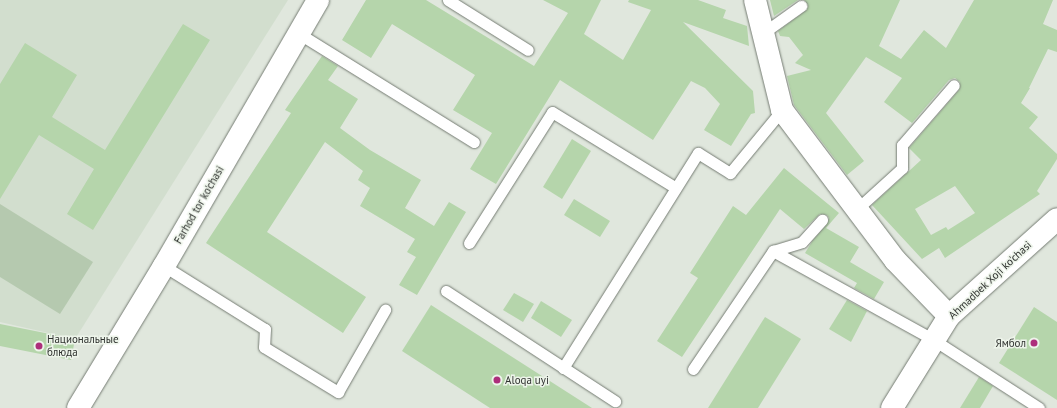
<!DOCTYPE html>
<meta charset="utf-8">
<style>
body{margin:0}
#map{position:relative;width:1057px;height:408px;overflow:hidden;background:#e0e7dd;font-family:"PT Sans",sans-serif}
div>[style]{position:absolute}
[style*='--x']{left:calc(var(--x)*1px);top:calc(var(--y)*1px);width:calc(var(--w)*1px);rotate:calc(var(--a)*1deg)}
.built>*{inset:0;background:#d2dece}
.green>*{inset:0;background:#b5c9af}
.building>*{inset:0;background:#b5d5ab}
.roads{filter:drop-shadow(0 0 1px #757c73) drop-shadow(0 0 1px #757c73)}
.service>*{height:11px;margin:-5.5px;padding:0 5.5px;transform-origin:5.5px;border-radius:5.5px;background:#fff}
.minor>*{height:22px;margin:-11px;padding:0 11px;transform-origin:11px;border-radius:11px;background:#fff}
.tertiary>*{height:22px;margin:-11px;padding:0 11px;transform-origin:11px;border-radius:11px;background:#fff}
.dots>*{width:11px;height:11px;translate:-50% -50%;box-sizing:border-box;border:2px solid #edf4ea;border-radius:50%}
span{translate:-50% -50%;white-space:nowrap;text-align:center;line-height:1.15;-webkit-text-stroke:3px #edf4ea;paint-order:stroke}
.street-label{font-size:11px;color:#2f322f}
.poi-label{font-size:11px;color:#2f322f}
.left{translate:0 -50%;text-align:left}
.right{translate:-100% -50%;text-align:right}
</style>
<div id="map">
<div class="built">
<i style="clip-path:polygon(0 0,288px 0,75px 339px,0 322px)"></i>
</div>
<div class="green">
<i style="clip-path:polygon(0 204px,93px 262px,60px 314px,0 277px)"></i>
</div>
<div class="building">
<i style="clip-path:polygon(366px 0,426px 0,534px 66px,568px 13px,543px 0,601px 0,584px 34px,623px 60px,651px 10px,628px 2px,629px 0,698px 0,726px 10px,723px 18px,747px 26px,749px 46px,683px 22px,753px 91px,755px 113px,751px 114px,731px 146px,704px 130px,720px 104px,705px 88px,691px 81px,653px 140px,560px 80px,496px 184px,470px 169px,492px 133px,453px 110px,475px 75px,392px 24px,371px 58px,342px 40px)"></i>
<i style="clip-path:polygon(770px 0,798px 0,774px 16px)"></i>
<i style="clip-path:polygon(evenodd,804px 0,900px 0,879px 46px,901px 59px,924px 30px,946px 48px,974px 0,1053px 0,1043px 24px,1057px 30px,1057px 52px,1048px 49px,1029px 88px,1030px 88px,1021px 103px,1038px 117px,1029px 128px,1057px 154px,1057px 159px,1037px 191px,1040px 194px,945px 258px,939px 248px,922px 259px,872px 205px,921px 160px,909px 148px,959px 90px,960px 82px,955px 78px,949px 80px,912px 123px,884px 102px,902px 78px,866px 57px,826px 113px,864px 161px,847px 175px,794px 105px,787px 76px,811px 70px,795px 63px,803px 55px,789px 37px,780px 36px,778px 31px,805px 11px,808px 6px,804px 0,955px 186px,975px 213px,948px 230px,946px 227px,931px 235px,915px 209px,955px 186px)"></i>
<i style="clip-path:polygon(183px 24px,210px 40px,93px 230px,67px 214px,94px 169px,39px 135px,0 199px,0 84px,25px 43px,77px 75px,52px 117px,105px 150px)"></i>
<i style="clip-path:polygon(322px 56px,338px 66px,328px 80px,358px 99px,340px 128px,370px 150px,421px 180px,405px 208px,434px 226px,449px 202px,466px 212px,417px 295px,399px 285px,416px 257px,407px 252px,415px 239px,360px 206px,370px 188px,358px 180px,363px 171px,325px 142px,267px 232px,366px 297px,343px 333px,206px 243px,291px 113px,285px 110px)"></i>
<i style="clip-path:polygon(572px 139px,591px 151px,562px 199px,543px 187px)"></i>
<i style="clip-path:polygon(784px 168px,839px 213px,826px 228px,859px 247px,850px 262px,884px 282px,874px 299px,854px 288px,857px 283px,805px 253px,813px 240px,827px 224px,829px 218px,827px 215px,820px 214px,804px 229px,780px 209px,682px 357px,657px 341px,698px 278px,690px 273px,733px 206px,746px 215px)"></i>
<i style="clip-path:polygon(574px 199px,610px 221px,600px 237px,564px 215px)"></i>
<i style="clip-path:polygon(514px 293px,534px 304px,523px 322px,503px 310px)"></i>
<i style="clip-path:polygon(847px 300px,867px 311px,851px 342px,829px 329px)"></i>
<i style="clip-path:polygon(541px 301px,572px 320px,561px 337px,531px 318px)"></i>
<i style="clip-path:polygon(431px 305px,592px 408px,490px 408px,402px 351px)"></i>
<i style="clip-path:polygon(1034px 307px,1057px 322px,1057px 400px,999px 363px)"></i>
<i style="clip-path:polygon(765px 317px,801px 339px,758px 408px,708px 408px)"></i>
<i style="clip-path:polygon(0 324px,75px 339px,71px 360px,0 346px)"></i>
<i style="clip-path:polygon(979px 377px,993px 386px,980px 408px,960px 408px)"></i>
</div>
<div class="roads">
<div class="service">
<i style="--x:448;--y:0;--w:94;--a:32"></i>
<i style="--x:298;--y:33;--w:207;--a:31.8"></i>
<i style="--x:763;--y:33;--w:47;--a:-35.4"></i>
<i style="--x:857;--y:209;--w:61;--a:-42.3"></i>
<i style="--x:902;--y:168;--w:23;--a:-90"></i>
<i style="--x:902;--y:145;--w:79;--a:-49.1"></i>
<i style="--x:469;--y:243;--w:155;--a:-57.6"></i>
<i style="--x:552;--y:112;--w:145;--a:31.5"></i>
<i style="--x:773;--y:251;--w:184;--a:28.9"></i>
<i style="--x:934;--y:340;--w:125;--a:32.9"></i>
<i style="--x:164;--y:266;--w:119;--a:32"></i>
<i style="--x:265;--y:329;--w:18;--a:93"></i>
<i style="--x:264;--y:347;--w:87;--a:31.3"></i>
<i style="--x:338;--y:392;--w:95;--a:-60.2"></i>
<i style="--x:446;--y:291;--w:202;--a:33.1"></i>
<i style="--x:563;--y:368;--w:254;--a:-57.9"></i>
<i style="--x:698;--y:153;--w:38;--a:32"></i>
<i style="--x:730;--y:173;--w:82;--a:-50.5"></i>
<i style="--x:693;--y:369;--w:143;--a:-55.9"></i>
<i style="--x:773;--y:251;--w:30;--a:-17"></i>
<i style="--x:802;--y:242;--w:30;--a:-48"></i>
</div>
<div class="minor">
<i style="--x:755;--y:0;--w:113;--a:76.2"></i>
<i style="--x:782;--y:110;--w:188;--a:53"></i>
<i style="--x:895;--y:260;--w:78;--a:46"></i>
<i style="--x:78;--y:408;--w:166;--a:-58.8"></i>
<i style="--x:164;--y:266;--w:307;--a:-59.9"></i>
</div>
<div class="tertiary">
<i style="--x:892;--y:408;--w:108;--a:-58.2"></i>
<i style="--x:949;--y:316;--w:145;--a:-41.9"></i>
</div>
</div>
<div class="dots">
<i style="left:1034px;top:343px;background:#ad2e7b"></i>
<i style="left:39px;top:346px;background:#ad2e7b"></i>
<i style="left:497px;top:380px;background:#ad2e7b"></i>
</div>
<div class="street-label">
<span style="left:199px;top:205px;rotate:-60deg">Farhod tor ko'chasi</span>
<span style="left:990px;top:280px;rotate:-43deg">Ahmadbek Xoji ko'chasi</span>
</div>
<div class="poi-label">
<span class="left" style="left:47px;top:346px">Национальные<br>блюда</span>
<span class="right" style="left:1026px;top:343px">Ямбол</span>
<span class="left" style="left:505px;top:380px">Aloqa uyi</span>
</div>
</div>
